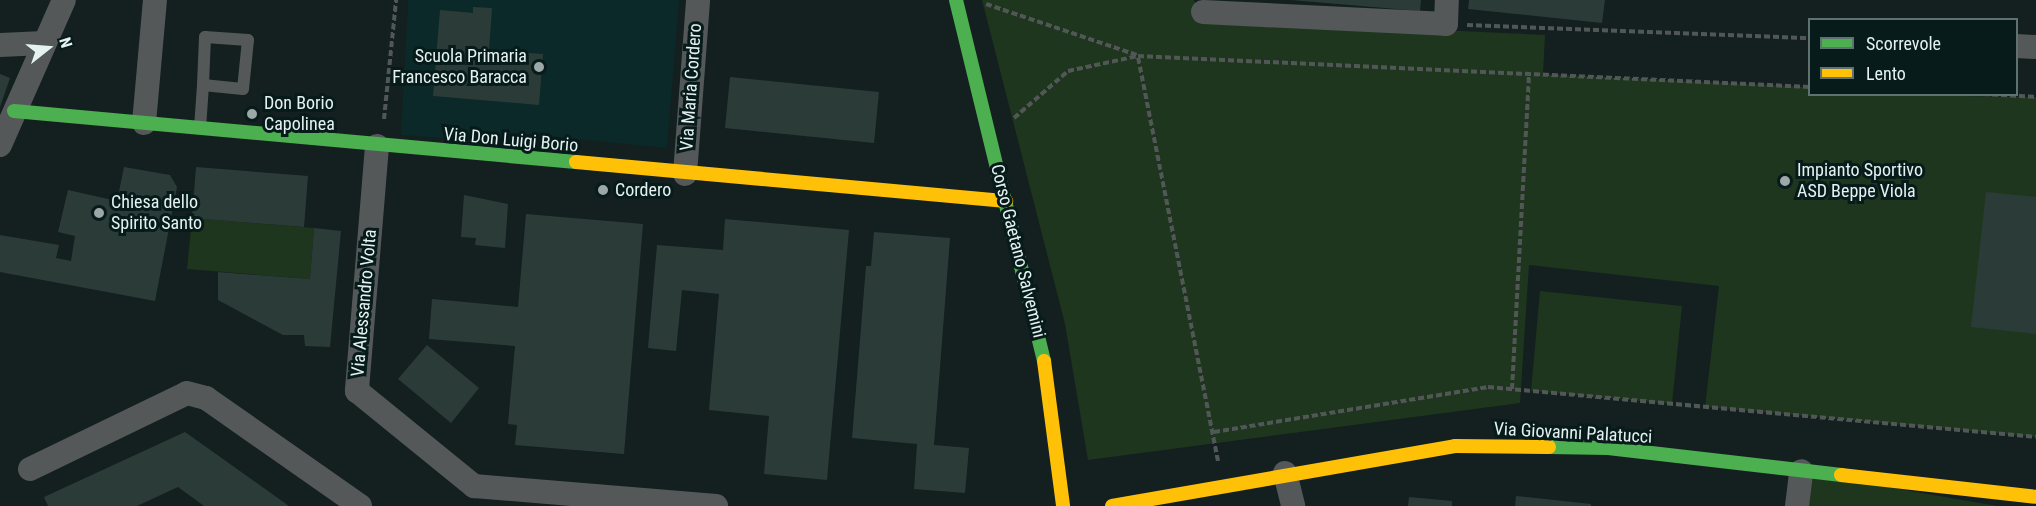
<!DOCTYPE html>
<style>
body{margin:0}
#map{position:relative;width:2036px;height:506px;overflow:hidden;background:#141f1f;font-family:"Roboto Condensed",sans-serif}
div>[style]{position:absolute}
[style*='--x']{left:calc(var(--x)*1px);top:calc(var(--y)*1px);width:calc(var(--w)*1px);rotate:calc(var(--a)*1deg)}
.built>*{inset:0;background:#0b2929}
.green>*{inset:0;background:#1f361e}
.building>*{inset:0;background:#2b3c38}
.path>*{height:4px;margin-top:-2px;transform-origin:0;background:repeating-linear-gradient(90deg,#515656 0 6px,transparent 0 9px)}
.lane>*{height:12px;margin:-6px;padding:0 6px;transform-origin:6px;border-radius:6px;background:#545859}
.street>*{height:24px;margin:-12px;padding:0 12px;transform-origin:12px;border-radius:12px;background:#545859}
.fast>*{height:14px;margin:-7px;padding:0 7px;transform-origin:7px;border-radius:7px;background:#4caf50}
.slow>*{height:14px;margin:-7px;padding:0 7px;transform-origin:7px;border-radius:7px;background:#ffc107}
.dots>*{width:16px;height:16px;translate:-50% -50%;box-sizing:border-box;border:3px solid #061b1a;border-radius:50%}
span{translate:-50% -50%;white-space:nowrap;text-align:center;line-height:1.15;-webkit-text-stroke:6px #061b1a;paint-order:stroke}
.poi-label{font-size:18px;color:#e5f2f1}
.right{translate:-100% -50%;text-align:right}
.left{translate:0 -50%;text-align:left}
.street-label{font-size:18px;color:#e5f2f1}
.legend{position:absolute;left:1808px;top:18px;width:210px;height:78px;box-sizing:border-box;background:#061b1a;border:2px solid #5f7170;margin:0;padding:8px 10px;list-style:none;font-size:18px;color:#e5f2f1}
.legend li{display:flex;align-items:center;gap:12px;height:30px}
.legend b{width:30px;border:2px solid #5f7170}
.north{position:absolute;left:18px;top:18px;width:60px;height:60px;-webkit-text-stroke:4px #061b1a;paint-order:stroke;rotate:73deg;font-size:16px;font-weight:700;line-height:24px;text-align:center;color:#e5f2f1}
.north::after{content:'';display:block;margin:auto;width:21px;height:27px;background:#e5f2f1;clip-path:polygon(50% 0,100% 100%,50% 72%,0 100%)}
</style>
<div id="map">
<div class="built">
<i style="clip-path:polygon(408px 0,679px 0,667px 148px,527px 134px,513px 143px,401px 135px)"></i>
</div>
<div class="green">
<i style="clip-path:polygon(982px 0,1194px 0,1200px 19px,1545px 35px,1543px 74px,1809px 87px,1810px 94px,2036px 97px,2036px 437px,1705px 407px,1719px 286px,1529px 265px,1520px 403px,1088px 460px,1065px 324px)"></i>
<i style="clip-path:polygon(192px 218px,314px 228px,310px 279px,187px 269px)"></i>
<i style="clip-path:polygon(1540px 291px,1682px 306px,1672px 404px,1531px 391px)"></i>
<i style="clip-path:polygon(1801px 472px,1997px 506px,1797px 506px)"></i>
</div>
<div class="building">
<i style="clip-path:polygon(1291px 0,1421px 0,1420px 11px)"></i>
<i style="clip-path:polygon(1469px 0,1605px 0,1602px 23px,1468px 9px)"></i>
<i style="clip-path:polygon(473px 7px,492px 8px,489px 50px,543px 54px,539px 105px,433px 96px,440px 10px,473px 13px)"></i>
<i style="clip-path:polygon(0 74px,10px 78px,0 107px)"></i>
<i style="clip-path:polygon(730px 77px,879px 92px,874px 143px,725px 128px)"></i>
<i style="clip-path:polygon(124px 167px,170px 175px,177px 187px,155px 301px,0 272px,0 235px,59px 245px,56px 258px,71px 261px,75px 236px,58px 232px,68px 190px,117px 201px)"></i>
<i style="clip-path:polygon(196px 167px,308px 176px,304px 227px,192px 218px)"></i>
<i style="clip-path:polygon(1986px 192px,2036px 197px,2036px 334px,1971px 327px)"></i>
<i style="clip-path:polygon(464px 195px,508px 204px,505px 248px,475px 245px,476px 238px,461px 237px)"></i>
<i style="clip-path:polygon(526px 214px,643px 224px,624px 454px,515px 445px,517px 425px,508px 424px,515px 346px,429px 339px,432px 299px,518px 307px)"></i>
<i style="clip-path:polygon(725px 219px,849px 230px,827px 480px,764px 474px,769px 416px,709px 410px,719px 294px,682px 290px,676px 351px,648px 348px,657px 245px,723px 250px)"></i>
<i style="clip-path:polygon(314px 228px,341px 231px,330px 347px,305px 346px,304px 335px,283px 335px,218px 300px,218px 272px,310px 279px)"></i>
<i style="clip-path:polygon(874px 232px,950px 238px,934px 445px,969px 448px,965px 493px,914px 489px,917px 444px,852px 438px,866px 266px,871px 266px)"></i>
<i style="clip-path:polygon(427px 345px,479px 388px,451px 423px,398px 379px)"></i>
<i style="clip-path:polygon(185px 432px,289px 506px,204px 506px,178px 487px,137px 506px,48px 506px,44px 497px)"></i>
<i style="clip-path:polygon(1516px 496px,1591px 504px,1591px 506px,1515px 506px)"></i>
<i style="clip-path:polygon(1409px 497px,1452px 501px,1452px 506px,1408px 506px)"></i>
</div>
<div class="path">
<i style="--x:986;--y:4;--w:159;--a:18.7"></i>
<i style="--x:1467;--y:25;--w:343;--a:2.2"></i>
<i style="--x:1983;--y:94;--w:53;--a:3.2"></i>
<i style="--x:1014;--y:118;--w:72;--a:-41"></i>
<i style="--x:1068;--y:71;--w:72;--a:-12.1"></i>
<i style="--x:384;--y:119;--w:120;--a:-84.2"></i>
<i style="--x:1512;--y:389;--w:315;--a:-86.9"></i>
<i style="--x:1214;--y:432;--w:278;--a:-9.3"></i>
<i style="--x:1488;--y:387;--w:550;--a:5.21"></i>
<i style="--x:1218;--y:461;--w:413;--a:-101.2"></i>
<i style="--x:1138;--y:56;--w:673;--a:2.64"></i>
</div>
<div class="lane">
<i style="--x:200;--y:128;--w:43;--a:-86"></i>
<i style="--x:203;--y:85;--w:40;--a:5.7"></i>
<i style="--x:243;--y:89;--w:49;--a:-84.2"></i>
<i style="--x:248;--y:40;--w:43;--a:-176"></i>
<i style="--x:205;--y:37;--w:48;--a:92.4"></i>
</div>
<div class="street">
<i style="--x:1203;--y:12;--w:243;--a:2.8"></i>
<i style="--x:1446;--y:24;--w:24;--a:-88"></i>
<i style="--x:0;--y:45;--w:44;--a:-2.6"></i>
<i style="--x:2016;--y:46;--w:20;--a:3"></i>
<i style="--x:144;--y:123;--w:123;--a:-84.9"></i>
<i style="--x:0;--y:145;--w:158;--a:-66.2"></i>
<i style="--x:377;--y:146;--w:246;--a:94.7"></i>
<i style="--x:357;--y:391;--w:151;--a:39.1"></i>
<i style="--x:474;--y:486;--w:243;--a:4.7"></i>
<i style="--x:685;--y:174;--w:174;--a:-85.7"></i>
<i style="--x:30;--y:469;--w:174;--a:-25.8"></i>
<i style="--x:187;--y:393;--w:20;--a:15"></i>
<i style="--x:206;--y:398;--w:188;--a:35"></i>
<i style="--x:1285;--y:473;--w:34;--a:76"></i>
<i style="--x:1797;--y:506;--w:35;--a:-83"></i>
</div>
<div class="fast">
<i style="--x:956;--y:0;--w:372;--a:76.3"></i>
<i style="--x:14;--y:111;--w:564;--a:5.19"></i>
<i style="--x:1549;--y:447;--w:59;--a:1"></i>
<i style="--x:1608;--y:448;--w:235;--a:6.6"></i>
</div>
<div class="slow">
<i style="--x:576;--y:162;--w:432;--a:5.2"></i>
<i style="--x:1044;--y:361;--w:146;--a:82.5"></i>
<i style="--x:1841;--y:475;--w:196;--a:6.4"></i>
<i style="--x:1112;--y:506;--w:348;--a:-9.9"></i>
<i style="--x:1455;--y:446;--w:94;--a:0.6"></i>
</div>
<div class="dots">
<i style="left:539px;top:67px;background:#9ca8a8"></i>
<i style="left:252px;top:114px;background:#9ca8a8"></i>
<i style="left:1785px;top:181px;background:#9ca8a8"></i>
<i style="left:603px;top:190px;background:#9ca8a8"></i>
<i style="left:99px;top:213px;background:#9ca8a8"></i>
</div>
<div class="poi-label">
<span class="right" style="left:527px;top:67px">Scuola Primaria<br>Francesco Baracca</span>
<span class="left" style="left:264px;top:114px">Don Borio<br>Capolinea</span>
<span class="left" style="left:1797px;top:181px">Impianto Sportivo<br>ASD Beppe Viola</span>
<span class="left" style="left:615px;top:190px">Cordero</span>
<span class="left" style="left:111px;top:213px">Chiesa dello<br>Spirito Santo</span>
</div>
<div class="street-label">
<span style="left:691px;top:87px;rotate:-86deg">Via Maria Cordero</span>
<span style="left:511px;top:140px;rotate:5deg">Via Don Luigi Borio</span>
<span style="left:1018px;top:251px;rotate:76deg">Corso Gaetano Salvemini</span>
<span style="left:364px;top:303px;rotate:-85deg">Via Alessandro Volta</span>
<span style="left:1573px;top:433px;rotate:3deg">Via Giovanni Palatucci</span>
</div>
<ul class="legend">
<li><b style="height:8px;background:#4caf50"></b>Scorrevole</li>
<li><b style="height:8px;background:#ffc107"></b>Lento</li>
</ul>
<div class="north">N</div>
</div>
